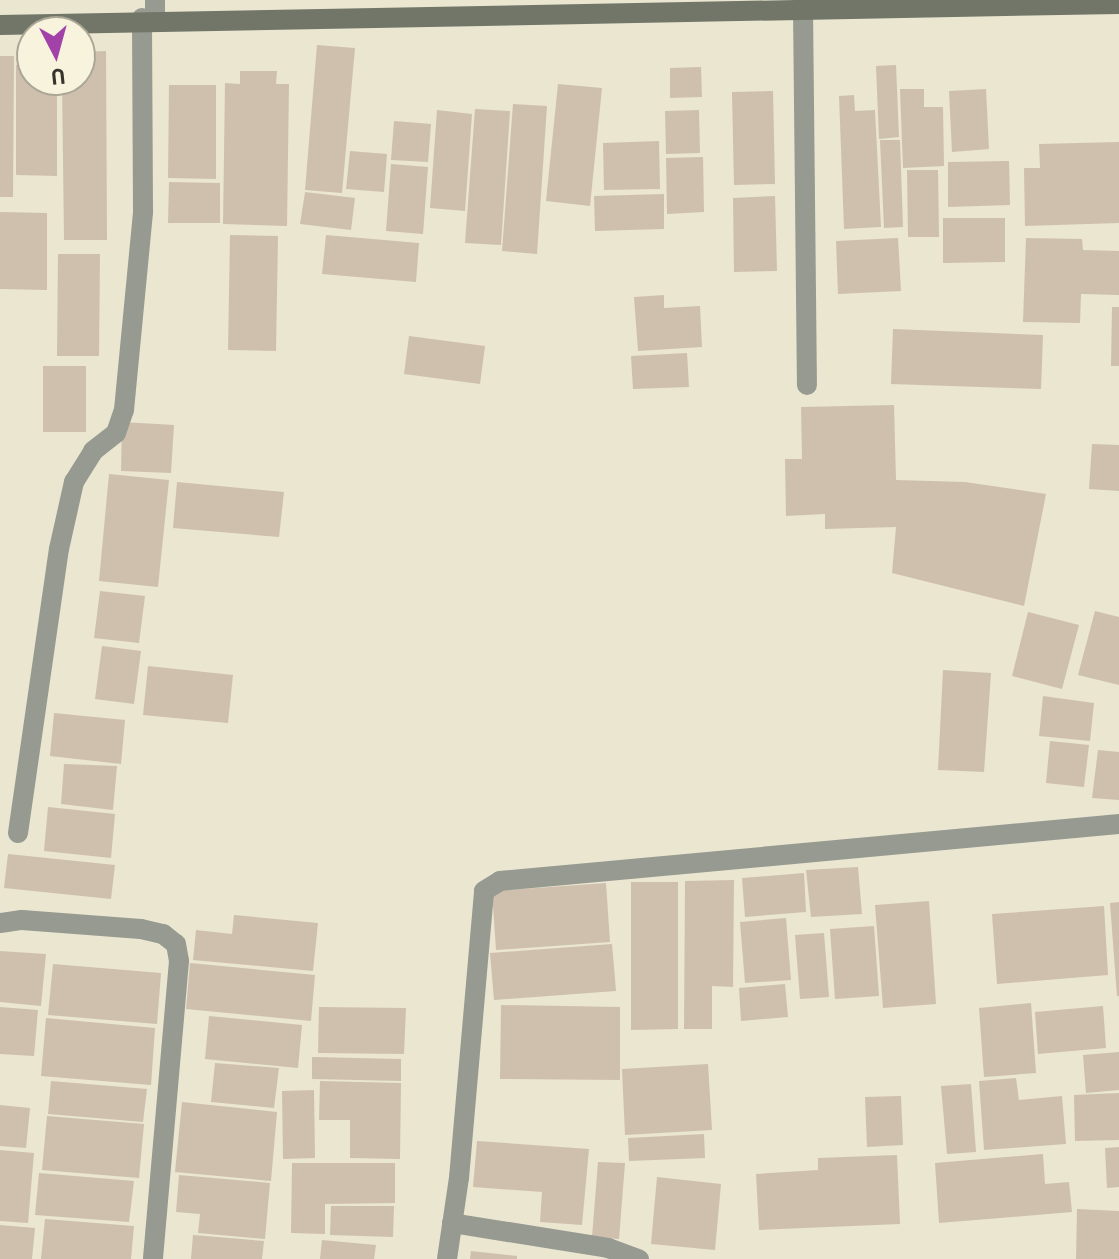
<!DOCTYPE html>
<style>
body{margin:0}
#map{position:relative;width:1119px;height:1259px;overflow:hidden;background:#eae6d0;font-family:Barlow,sans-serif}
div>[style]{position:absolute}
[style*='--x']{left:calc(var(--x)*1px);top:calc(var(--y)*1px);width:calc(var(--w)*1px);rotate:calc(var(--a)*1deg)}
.building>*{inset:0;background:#cfc0ae}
.street>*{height:20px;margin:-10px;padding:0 10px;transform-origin:10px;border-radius:10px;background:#979a91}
.secondary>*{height:20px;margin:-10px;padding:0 10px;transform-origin:10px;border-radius:10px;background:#717669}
span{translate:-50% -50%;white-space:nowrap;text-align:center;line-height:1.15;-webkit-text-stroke:6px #f8f3dd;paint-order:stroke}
.north{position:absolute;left:16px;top:16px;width:80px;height:80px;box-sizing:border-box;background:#f8f3dd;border:2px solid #aaa796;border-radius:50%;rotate:174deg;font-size:22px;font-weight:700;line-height:32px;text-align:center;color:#36342c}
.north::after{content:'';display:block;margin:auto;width:28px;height:36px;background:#a241a8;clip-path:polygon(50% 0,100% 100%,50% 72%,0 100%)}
</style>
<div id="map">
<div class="building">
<i style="clip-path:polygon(317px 45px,355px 48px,342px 193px,305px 190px)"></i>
<i style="clip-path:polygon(106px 51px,107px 240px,64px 240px,62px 80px,80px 80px,80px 52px)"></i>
<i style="clip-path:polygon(0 56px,14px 56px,13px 197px,0 197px)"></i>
<i style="clip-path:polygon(16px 65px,32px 65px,32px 80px,57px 80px,57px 176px,16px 175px)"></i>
<i style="clip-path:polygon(896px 65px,899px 137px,879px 139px,876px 66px)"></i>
<i style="clip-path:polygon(701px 67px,702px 97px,670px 98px,670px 68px)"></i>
<i style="clip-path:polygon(240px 71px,277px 71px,276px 84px,289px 84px,287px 226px,223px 224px,225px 83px,240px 84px)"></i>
<i style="clip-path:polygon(558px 84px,602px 88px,590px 206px,546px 201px)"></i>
<i style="clip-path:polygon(169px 85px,216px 85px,216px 179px,168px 178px)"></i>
<i style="clip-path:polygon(900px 89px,924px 89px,924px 107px,943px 107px,944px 166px,903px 168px)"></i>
<i style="clip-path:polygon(986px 89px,989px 149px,952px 152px,949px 91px)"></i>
<i style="clip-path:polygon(773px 91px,775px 184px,734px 185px,732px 92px)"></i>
<i style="clip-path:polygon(854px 95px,855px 111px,875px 110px,881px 227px,844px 229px,839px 96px)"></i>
<i style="clip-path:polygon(513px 104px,547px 106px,537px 254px,502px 251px)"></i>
<i style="clip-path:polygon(475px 109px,510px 111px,501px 245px,465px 243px)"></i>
<i style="clip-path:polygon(437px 110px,472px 114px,465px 211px,430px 208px)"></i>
<i style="clip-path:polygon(699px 110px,700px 153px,666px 154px,665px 111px)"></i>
<i style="clip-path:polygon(394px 121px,431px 124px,428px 162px,391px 160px)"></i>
<i style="clip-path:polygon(880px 140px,900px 140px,903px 227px,884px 228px)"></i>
<i style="clip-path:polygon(659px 141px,660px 189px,604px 190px,603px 143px)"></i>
<i style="clip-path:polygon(1119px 142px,1119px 223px,1025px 226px,1024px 168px,1040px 168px,1039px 144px)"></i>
<i style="clip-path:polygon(350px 151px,387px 154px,384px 192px,346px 189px)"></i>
<i style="clip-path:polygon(703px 157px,704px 212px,667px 214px,666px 158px)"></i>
<i style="clip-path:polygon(1009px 161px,1010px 205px,948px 207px,948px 162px)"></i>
<i style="clip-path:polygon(391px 164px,428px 167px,423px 234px,386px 231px)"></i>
<i style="clip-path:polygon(907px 170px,938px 170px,939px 237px,908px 237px)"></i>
<i style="clip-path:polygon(169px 182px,220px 183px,220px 223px,168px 223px)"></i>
<i style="clip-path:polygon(305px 192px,355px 198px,351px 230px,300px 224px)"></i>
<i style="clip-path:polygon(664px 194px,664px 229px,595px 231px,594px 196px)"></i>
<i style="clip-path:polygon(775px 196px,777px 271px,734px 272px,733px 198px)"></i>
<i style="clip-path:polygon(0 212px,47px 213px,47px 290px,0 289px)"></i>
<i style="clip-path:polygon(943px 218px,1005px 218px,1005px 262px,943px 263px)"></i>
<i style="clip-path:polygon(230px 235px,278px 236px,276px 351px,228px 350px)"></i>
<i style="clip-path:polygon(326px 235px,419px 243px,416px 282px,322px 274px)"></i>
<i style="clip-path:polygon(898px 238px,901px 291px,838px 294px,836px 241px)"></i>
<i style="clip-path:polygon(1026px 238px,1082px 239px,1083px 250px,1119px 251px,1119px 295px,1081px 294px,1080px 323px,1023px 322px)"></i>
<i style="clip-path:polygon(58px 254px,100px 254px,99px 356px,57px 356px)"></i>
<i style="clip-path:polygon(664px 295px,664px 308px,700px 306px,702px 347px,638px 351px,634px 297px)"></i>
<i style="clip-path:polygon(1112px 307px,1119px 307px,1119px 366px,1111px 366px)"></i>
<i style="clip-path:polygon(893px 329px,1043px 335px,1041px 389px,891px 384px)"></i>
<i style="clip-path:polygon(409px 336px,485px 346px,480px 384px,404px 374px)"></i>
<i style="clip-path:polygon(687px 353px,689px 387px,633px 389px,631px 356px)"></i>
<i style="clip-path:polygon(43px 366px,86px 366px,86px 432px,43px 432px)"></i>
<i style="clip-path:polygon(894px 405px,896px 480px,965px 482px,1046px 494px,1024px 606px,892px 573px,896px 527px,825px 529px,825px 514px,786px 516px,785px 459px,802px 459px,801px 407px)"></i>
<i style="clip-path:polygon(122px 422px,174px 425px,171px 473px,121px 471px)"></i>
<i style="clip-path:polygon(1092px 444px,1119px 445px,1119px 491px,1089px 489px)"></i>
<i style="clip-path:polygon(109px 474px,169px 480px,158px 587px,99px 581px)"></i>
<i style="clip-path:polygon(177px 482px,284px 492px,279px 537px,173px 528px)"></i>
<i style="clip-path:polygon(100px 591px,145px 596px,139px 643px,94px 638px)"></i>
<i style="clip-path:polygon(1095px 611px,1119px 617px,1119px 685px,1078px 675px)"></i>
<i style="clip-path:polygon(1028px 612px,1079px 625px,1062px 689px,1012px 676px)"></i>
<i style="clip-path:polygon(102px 646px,141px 651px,134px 704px,95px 699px)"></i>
<i style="clip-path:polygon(148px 666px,233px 675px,228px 723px,143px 715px)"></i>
<i style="clip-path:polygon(943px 670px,991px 673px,984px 772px,938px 770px)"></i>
<i style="clip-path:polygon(1043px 696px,1094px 703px,1090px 741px,1039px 736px)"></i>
<i style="clip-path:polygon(54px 713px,125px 720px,121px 764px,50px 756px)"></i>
<i style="clip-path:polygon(1050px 741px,1089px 745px,1084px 787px,1046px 783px)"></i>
<i style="clip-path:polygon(1098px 750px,1119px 752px,1119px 800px,1092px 798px)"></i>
<i style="clip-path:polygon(64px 764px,117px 766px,113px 810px,61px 804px)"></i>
<i style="clip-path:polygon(48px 807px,115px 814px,111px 858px,44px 851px)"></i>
<i style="clip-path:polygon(8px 854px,115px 865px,111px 899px,4px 888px)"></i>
<i style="clip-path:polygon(858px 867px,862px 914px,811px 917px,806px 870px)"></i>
<i style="clip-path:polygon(804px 873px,806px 912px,745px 917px,742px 878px)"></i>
<i style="clip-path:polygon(734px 880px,733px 987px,712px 986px,712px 1029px,684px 1029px,685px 881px)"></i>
<i style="clip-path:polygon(631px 882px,678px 882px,678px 1029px,631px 1030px)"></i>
<i style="clip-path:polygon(606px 883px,610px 942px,496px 950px,492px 891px)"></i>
<i style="clip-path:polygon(929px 901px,936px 1004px,883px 1008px,875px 905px)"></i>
<i style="clip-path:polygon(1119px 902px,1119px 996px,1117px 996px,1110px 903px)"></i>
<i style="clip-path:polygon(1104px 906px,1108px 975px,997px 984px,992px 914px)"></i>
<i style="clip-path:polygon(234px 915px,318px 923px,313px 971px,193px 960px,196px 930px,232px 934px)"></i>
<i style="clip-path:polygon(786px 918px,791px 980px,745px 983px,740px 922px)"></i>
<i style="clip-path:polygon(874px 926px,879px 996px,835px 999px,830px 929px)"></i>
<i style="clip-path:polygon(824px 933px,829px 997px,800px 999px,795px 935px)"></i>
<i style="clip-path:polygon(612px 944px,616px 991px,494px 1000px,490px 953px)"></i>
<i style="clip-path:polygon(0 951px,46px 954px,41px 1006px,0 1002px)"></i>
<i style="clip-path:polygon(190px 963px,315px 975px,311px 1021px,186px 1009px)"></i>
<i style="clip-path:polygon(53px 964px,161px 973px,157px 1024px,48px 1015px)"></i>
<i style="clip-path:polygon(785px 984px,788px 1017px,741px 1021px,739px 988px)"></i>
<i style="clip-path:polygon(1031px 1003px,1036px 1073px,984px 1077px,979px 1008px)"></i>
<i style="clip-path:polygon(501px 1005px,620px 1007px,620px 1080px,500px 1079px)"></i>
<i style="clip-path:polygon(1103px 1006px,1106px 1048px,1038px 1054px,1035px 1012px)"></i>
<i style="clip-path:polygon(0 1007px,38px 1010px,34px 1056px,0 1054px)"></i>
<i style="clip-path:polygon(319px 1007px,406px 1008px,404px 1054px,318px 1053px)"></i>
<i style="clip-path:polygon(209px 1016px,302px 1025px,298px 1068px,205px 1059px)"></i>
<i style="clip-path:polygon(46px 1018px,155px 1028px,151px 1085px,41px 1076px)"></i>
<i style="clip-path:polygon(1119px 1052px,1119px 1090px,1086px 1093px,1083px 1055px)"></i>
<i style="clip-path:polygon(312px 1057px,401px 1059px,401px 1081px,312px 1079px)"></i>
<i style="clip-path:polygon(215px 1063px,279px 1068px,274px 1108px,211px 1102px)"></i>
<i style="clip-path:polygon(708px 1064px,712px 1130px,625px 1135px,622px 1069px)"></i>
<i style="clip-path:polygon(1016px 1078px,1019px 1100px,1062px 1096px,1066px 1144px,984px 1150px,979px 1081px)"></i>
<i style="clip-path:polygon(51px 1081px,147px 1089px,143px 1122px,48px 1114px)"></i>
<i style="clip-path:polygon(320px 1081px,401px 1083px,400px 1159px,350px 1158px,350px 1120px,319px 1120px)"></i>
<i style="clip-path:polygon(971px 1084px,976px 1152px,947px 1154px,941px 1086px)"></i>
<i style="clip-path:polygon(314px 1090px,315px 1158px,283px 1159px,282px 1091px)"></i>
<i style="clip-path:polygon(1119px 1093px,1119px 1140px,1075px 1141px,1074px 1095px)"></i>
<i style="clip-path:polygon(901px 1096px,903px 1145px,867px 1147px,865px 1097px)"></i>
<i style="clip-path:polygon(182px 1102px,277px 1112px,271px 1181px,175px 1172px)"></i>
<i style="clip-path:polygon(0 1105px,30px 1108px,26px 1148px,0 1146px)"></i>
<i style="clip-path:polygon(47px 1116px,144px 1124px,139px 1178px,42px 1170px)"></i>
<i style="clip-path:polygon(704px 1134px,705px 1158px,629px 1161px,628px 1138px)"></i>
<i style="clip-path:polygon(477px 1141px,589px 1149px,582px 1225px,540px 1222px,542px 1192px,473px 1187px)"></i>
<i style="clip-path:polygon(1119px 1147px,1119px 1187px,1107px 1188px,1105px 1148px)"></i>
<i style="clip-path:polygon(0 1150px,34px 1153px,28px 1223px,0 1221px)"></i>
<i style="clip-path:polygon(1043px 1154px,1045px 1184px,1069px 1182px,1072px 1212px,939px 1223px,935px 1163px)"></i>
<i style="clip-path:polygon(897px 1155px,900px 1224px,759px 1230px,756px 1174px,818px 1170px,818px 1158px)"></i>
<i style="clip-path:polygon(598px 1162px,625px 1163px,619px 1239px,592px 1237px)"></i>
<i style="clip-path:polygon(292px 1163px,395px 1163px,395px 1203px,325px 1204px,325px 1234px,291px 1233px)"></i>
<i style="clip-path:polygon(39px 1173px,134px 1181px,129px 1222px,35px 1215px)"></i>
<i style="clip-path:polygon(179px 1175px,270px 1183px,265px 1239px,198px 1233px,200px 1214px,176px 1212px)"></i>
<i style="clip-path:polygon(657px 1177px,721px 1184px,715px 1250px,651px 1244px)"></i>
<i style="clip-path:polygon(331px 1206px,394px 1206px,393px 1237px,330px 1235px)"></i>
<i style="clip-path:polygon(1077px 1209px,1119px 1211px,1119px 1259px,1076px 1259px)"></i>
<i style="clip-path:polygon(45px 1219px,134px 1226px,131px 1259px,41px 1259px)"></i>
<i style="clip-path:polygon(0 1225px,35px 1228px,32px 1259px,0 1259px)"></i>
<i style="clip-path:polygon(193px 1235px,264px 1241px,262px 1259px,191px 1259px)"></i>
<i style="clip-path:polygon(322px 1240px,376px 1245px,374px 1259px,320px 1259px)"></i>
<i style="clip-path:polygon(471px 1251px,517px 1256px,517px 1259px,470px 1259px)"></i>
</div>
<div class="street">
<i style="--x:803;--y:8;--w:377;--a:89.4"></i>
<i style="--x:155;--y:18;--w:18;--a:-90"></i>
<i style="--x:18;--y:833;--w:287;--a:-81.8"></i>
<i style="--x:59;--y:549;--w:69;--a:-77.4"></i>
<i style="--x:74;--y:482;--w:36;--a:-58"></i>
<i style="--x:93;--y:451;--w:29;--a:-38"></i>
<i style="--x:116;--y:433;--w:24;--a:-71"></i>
<i style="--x:124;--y:410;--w:199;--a:-84.5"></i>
<i style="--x:143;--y:212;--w:194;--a:-90.3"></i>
<i style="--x:0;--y:923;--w:22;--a:-8"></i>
<i style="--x:22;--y:920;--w:119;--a:4.3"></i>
<i style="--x:141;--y:929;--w:23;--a:13"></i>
<i style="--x:163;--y:934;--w:16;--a:38"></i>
<i style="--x:176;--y:944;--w:17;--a:80"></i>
<i style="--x:179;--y:961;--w:299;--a:95"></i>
<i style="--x:452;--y:1223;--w:158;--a:9.1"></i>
<i style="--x:608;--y:1248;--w:33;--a:20"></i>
<i style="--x:447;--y:1259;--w:82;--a:-81.6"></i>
<i style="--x:459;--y:1178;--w:288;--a:-85"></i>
<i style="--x:484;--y:891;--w:19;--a:-32"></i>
<i style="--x:500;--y:881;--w:622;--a:-5.26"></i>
</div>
<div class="secondary">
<i style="--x:0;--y:25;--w:1119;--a:-1.08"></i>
</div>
<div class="north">U</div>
</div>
